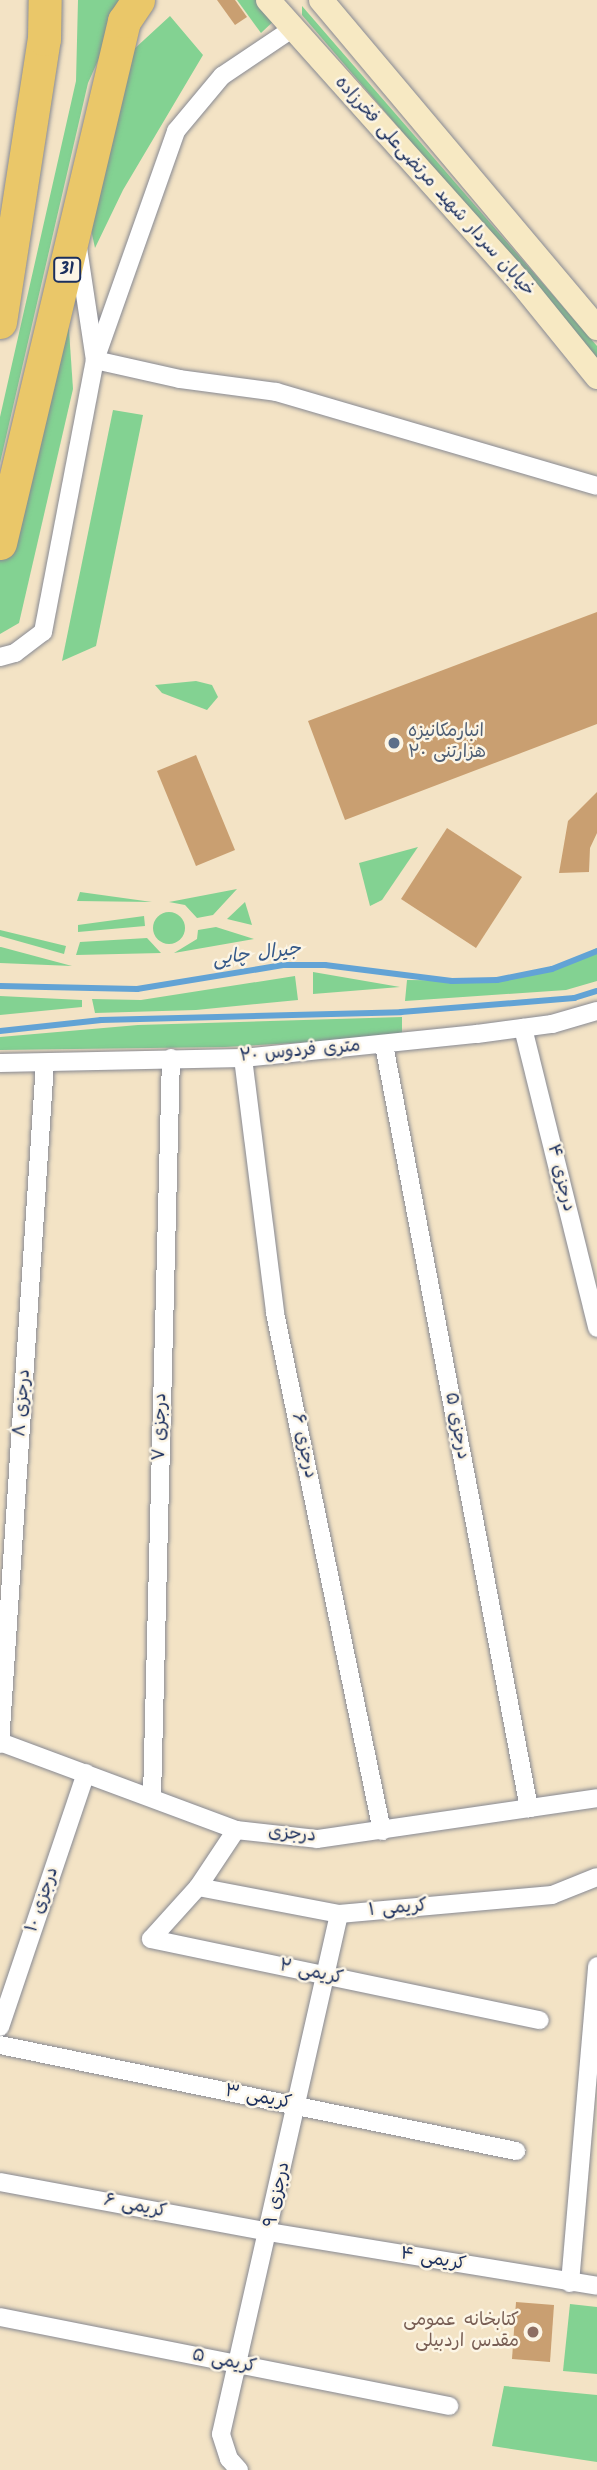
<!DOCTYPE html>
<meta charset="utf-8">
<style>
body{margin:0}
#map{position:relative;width:597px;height:2470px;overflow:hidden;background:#f3e3c5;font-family:Kalam,"Playpen Sans Arabic",sans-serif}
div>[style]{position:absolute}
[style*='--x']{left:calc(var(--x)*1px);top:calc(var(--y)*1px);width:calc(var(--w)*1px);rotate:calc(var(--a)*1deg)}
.green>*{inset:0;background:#83d292}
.round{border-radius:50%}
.stream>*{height:6px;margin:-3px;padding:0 3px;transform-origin:3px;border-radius:3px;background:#62a3d5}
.building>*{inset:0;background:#c99f71}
.roads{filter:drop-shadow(0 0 2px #878992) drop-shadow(0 0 2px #878992)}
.street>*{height:18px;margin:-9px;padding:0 9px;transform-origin:9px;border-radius:9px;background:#fff}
.secondary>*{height:24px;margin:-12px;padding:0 12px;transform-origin:12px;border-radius:12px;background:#f7e9c3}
.highway>*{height:33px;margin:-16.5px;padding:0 16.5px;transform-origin:16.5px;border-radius:16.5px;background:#eac769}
.dots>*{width:19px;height:19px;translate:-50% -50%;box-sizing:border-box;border:4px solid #fcf5e5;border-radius:50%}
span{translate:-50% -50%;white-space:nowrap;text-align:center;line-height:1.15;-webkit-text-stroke:5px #fcf5e5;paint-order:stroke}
.shield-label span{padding:2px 5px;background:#fcf5e5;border:2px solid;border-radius:5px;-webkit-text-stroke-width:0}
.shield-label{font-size:16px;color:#1b2f5e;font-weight:700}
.street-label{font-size:18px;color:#1b2f5e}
.service-label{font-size:18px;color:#4e5e75}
.left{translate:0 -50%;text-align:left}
.education-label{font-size:18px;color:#785e54}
.right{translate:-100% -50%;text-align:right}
.water-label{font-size:19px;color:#345888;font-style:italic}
</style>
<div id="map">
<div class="green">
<i style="clip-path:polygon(78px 0,125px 0,88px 83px,0 463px,0 417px,76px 81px)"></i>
<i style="clip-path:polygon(237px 0,264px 0,278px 17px,261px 33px)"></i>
<i style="clip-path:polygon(302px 6px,597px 346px,597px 359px,302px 15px)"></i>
<i style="clip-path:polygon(170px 16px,203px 55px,123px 190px,95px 248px,90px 225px,132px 51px)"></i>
<i style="clip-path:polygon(66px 286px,73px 389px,19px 623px,0 634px,0 546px)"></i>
<i style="clip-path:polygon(113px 410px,143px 415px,96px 646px,62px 661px)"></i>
<i style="clip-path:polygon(196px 681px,212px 685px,218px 697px,207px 710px,162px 693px,155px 685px)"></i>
<i style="clip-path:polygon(418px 847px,382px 900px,370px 906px,359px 863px)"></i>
<i style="clip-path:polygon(237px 889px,213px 915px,197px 918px,185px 905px,169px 902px)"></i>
<i style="clip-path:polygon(80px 892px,152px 902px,77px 901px)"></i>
<i style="clip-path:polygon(245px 902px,252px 925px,227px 919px)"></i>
<i class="round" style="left:153px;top:912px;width:32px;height:32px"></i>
<i style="clip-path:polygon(144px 916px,145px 926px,78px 932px,78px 925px)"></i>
<i style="clip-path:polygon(216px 927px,254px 939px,174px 953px,197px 939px,198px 930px)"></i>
<i style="clip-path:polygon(0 930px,66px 946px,64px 954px,0 936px)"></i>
<i style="clip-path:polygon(147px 938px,161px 953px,76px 955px,80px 942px)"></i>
<i style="clip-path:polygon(0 947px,1px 947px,72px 966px,0 963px)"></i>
<i style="clip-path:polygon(597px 948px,597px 981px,566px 990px,405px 1001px,407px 980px,496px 981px,551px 971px)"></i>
<i style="clip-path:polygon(313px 972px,400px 987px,313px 994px)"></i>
<i style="clip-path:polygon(295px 976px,298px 1000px,196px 1010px,95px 1013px,92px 999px,141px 1000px)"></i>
<i style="clip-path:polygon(0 996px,82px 1000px,82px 1007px,0 1015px)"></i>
<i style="clip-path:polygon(402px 1017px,402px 1037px,225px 1047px,0 1050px,0 1037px,138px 1025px)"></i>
<i style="clip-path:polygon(570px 2304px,597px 2307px,597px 2374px,563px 2371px)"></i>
<i style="clip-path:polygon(504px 2386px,597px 2395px,597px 2462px,492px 2446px)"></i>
</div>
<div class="stream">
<i style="--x:0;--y:986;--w:137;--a:1.3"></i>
<i style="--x:137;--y:989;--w:148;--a:-9.3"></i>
<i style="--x:283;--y:965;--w:42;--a:0"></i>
<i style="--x:325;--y:965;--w:128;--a:7.2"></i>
<i style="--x:452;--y:981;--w:45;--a:-1.3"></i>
<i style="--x:497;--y:980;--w:56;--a:-11.3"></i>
<i style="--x:552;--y:969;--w:48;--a:-21.8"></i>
<i style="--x:0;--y:1031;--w:102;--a:-6.2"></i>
<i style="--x:101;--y:1020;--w:300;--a:-1.5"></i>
<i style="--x:401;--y:1012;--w:174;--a:-4.6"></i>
<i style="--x:574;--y:998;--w:24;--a:-17"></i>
</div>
<div class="building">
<i style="clip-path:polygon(217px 0,235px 0,247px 17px,235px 25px)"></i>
<i style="clip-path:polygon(597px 612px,597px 724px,345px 820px,308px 721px)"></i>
<i style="clip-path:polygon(196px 755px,235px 850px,196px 866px,157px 771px)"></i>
<i style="clip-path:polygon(597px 792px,597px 833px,590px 848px,589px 872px,559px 873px,568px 821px)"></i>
<i style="clip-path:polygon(447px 828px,522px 877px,476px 948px,401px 899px)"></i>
<i style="clip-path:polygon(516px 2302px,554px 2305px,550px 2362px,512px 2359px)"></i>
</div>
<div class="roads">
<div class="street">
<i style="--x:78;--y:248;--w:113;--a:81.4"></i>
<i style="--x:95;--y:360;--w:87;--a:12.6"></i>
<i style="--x:180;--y:379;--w:97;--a:7.7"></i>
<i style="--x:276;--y:392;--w:334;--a:16.3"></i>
<i style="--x:0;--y:657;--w:16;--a:-15"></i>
<i style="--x:15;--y:653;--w:35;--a:-37"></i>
<i style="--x:43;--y:632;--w:277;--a:-79.2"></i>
<i style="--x:95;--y:360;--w:243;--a:-70.5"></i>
<i style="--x:176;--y:131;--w:72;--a:-50.1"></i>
<i style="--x:222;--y:76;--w:84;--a:-33.9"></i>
<i style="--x:523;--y:1028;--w:309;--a:76.1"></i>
<i style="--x:384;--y:1045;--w:777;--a:79.24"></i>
<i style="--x:243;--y:1058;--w:257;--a:82.8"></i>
<i style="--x:275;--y:1313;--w:529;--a:78.33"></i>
<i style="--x:0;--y:1063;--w:243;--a:-1.2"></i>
<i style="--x:243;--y:1058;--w:235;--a:-5.9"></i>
<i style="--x:477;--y:1034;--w:76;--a:-7.6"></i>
<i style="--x:552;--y:1024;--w:47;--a:-16.1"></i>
<i style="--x:0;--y:1742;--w:252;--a:20.4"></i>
<i style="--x:236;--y:1830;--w:81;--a:6.3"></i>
<i style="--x:317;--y:1839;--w:283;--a:-8.3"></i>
<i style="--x:0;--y:1744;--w:682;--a:-86.22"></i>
<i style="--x:152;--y:1797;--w:739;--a:-88.53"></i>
<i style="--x:236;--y:1830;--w:69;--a:123.7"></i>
<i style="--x:198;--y:1887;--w:70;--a:132.1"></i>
<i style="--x:151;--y:1939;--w:397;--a:11.8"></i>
<i style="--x:198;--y:1887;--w:144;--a:10.8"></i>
<i style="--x:339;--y:1914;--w:214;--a:-5.1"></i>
<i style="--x:552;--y:1895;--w:48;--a:-21.8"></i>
<i style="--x:0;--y:2027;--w:268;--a:-71.3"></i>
<i style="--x:0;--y:2045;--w:527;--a:11.61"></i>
<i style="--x:0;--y:2182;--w:274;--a:10.5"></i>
<i style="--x:269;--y:2232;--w:332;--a:9.3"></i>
<i style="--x:570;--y:2283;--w:318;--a:-85.1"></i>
<i style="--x:0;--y:2317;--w:458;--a:11.2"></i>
<i style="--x:239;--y:2470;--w:15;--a:-132"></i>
<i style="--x:229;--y:2459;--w:26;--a:-108"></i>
<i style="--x:221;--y:2434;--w:533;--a:-77.21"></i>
</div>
<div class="secondary">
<i style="--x:268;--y:0;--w:380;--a:48.2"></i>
<i style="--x:521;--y:283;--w:121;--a:51"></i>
<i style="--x:321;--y:0;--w:429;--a:49.9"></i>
</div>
<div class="highway">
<i style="--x:0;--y:322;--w:286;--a:-81.2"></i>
<i style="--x:44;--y:39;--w:39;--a:-89"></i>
<i style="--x:0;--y:543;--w:537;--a:-76.64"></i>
<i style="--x:124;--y:21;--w:25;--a:-56"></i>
</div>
</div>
<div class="dots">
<i style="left:394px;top:743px;background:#5c6f8a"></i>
<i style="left:533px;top:2332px;background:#8d6e63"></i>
</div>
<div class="shield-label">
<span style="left:67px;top:270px">31</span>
</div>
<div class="street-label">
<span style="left:434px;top:187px;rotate:48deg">خیابان سردار شهید مرتضی‌علی فخرزاده</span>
<span style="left:300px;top:1052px;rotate:-5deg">۲۰ متری فردوس</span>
<span style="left:560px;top:1178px;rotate:76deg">درجزی ۴</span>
<span style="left:23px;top:1403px;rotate:-86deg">درجزی ۸</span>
<span style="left:456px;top:1426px;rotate:79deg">درجزی ۵</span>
<span style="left:161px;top:1427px;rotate:-89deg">درجزی ۷</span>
<span style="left:303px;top:1446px;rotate:78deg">درجزی ۶</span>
<span style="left:292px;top:1835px;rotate:5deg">درجزی</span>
<span style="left:43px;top:1900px;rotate:-71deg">درجزی ۱۰</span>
<span style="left:398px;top:1909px;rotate:-5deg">کریمی ۱</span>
<span style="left:311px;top:1973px;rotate:12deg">کریمی ۲</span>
<span style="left:258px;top:2098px;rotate:11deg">کریمی ۳</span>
<span style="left:278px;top:2195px;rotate:-78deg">درجزی ۹</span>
<span style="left:135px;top:2207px;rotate:11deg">کریمی ۶</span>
<span style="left:433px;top:2260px;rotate:10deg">کریمی ۴</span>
<span style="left:224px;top:2362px;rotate:11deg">کریمی ۵</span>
</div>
<div class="service-label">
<span class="left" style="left:408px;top:743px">انبارمکانیزه<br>۲۰ هزارتنی</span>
</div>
<div class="education-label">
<span class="right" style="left:519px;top:2332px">کتابخانه عمومی<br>مقدس اردبیلی</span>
</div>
<div class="water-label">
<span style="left:257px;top:955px;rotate:-7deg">جیرال چایی</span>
</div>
</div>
